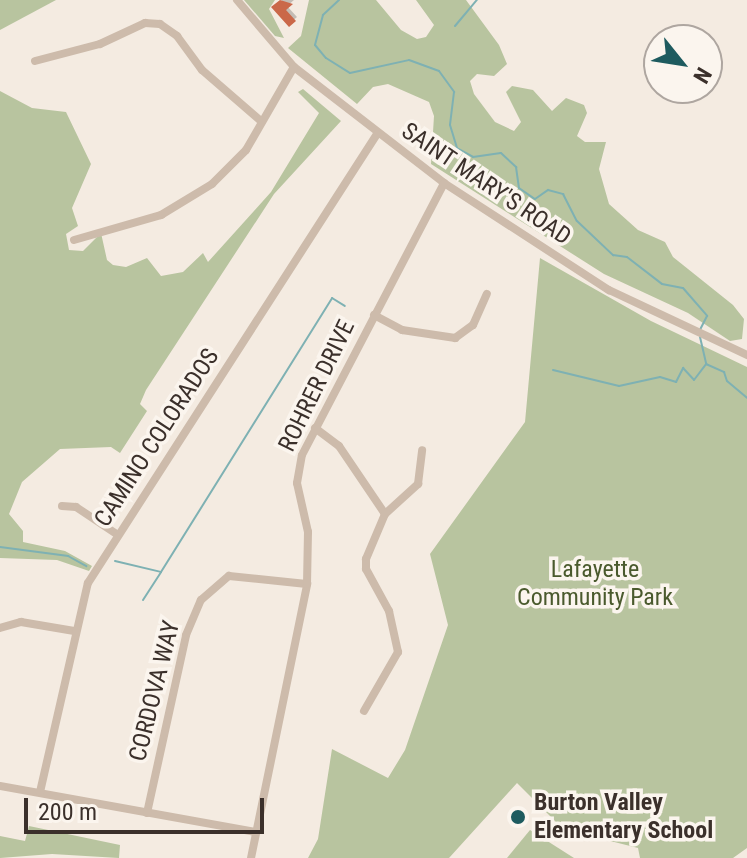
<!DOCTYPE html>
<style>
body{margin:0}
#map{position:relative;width:747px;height:858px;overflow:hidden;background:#f4ebe1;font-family:"Roboto Condensed",sans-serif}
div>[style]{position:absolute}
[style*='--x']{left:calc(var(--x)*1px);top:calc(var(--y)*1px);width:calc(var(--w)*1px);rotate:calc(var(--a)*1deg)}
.green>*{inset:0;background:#b8c49f}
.shadow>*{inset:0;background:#0003}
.stream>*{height:2px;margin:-1px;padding:0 1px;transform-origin:1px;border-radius:1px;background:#7eb1b3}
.building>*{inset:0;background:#ca6849}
.minor>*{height:8px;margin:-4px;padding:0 4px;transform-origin:4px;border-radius:4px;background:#cdbbab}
.dots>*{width:22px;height:22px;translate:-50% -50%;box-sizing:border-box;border:4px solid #fbf5ee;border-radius:50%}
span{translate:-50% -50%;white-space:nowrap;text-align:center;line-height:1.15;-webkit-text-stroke:7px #fbf5ee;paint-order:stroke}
.street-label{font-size:24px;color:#3b302b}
.park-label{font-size:24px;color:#4a5a2d}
.poi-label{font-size:24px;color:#3b302b;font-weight:700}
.left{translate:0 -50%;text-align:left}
.north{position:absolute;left:643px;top:24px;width:80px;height:80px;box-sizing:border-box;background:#fbf5ee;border:2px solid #aea6a0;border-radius:50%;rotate:120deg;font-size:22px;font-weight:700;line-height:32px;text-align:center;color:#3b302b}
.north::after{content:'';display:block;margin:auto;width:28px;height:36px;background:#1e5b5f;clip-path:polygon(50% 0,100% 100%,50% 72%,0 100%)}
.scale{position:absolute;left:24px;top:798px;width:240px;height:36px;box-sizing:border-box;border:4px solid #3b302b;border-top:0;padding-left:10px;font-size:24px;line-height:28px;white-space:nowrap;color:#3b302b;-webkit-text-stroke:6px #fbf5ee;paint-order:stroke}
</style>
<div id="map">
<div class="green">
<i style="clip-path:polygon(0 0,56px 0,0 30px)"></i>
<i style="clip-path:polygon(244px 0,275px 0,269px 9px,284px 38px,275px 36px)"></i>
<i style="clip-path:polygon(309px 0,376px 0,401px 30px,417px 39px,426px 37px,434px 25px,416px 0,466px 0,499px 45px,507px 64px,494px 76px,477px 74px,470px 81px,474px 94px,495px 122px,514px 131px,521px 122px,506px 92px,512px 86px,533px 90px,552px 111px,566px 98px,584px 105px,587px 113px,577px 136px,585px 142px,606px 142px,599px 169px,609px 204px,638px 230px,665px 242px,673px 257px,733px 305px,744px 319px,742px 339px,730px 341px,688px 313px,604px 274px,431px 164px,434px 116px,429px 102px,388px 84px,373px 87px,357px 104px,288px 48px,301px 36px)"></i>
<i style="clip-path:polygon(303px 89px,341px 121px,274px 194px,146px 390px,140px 404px,147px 411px,120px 453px,111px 447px,60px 449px,22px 482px,9px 514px,23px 531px,23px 542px,65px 551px,92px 566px,89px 571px,57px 560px,0 558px,0 91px,32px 108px,66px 112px,91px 164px,72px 208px,78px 226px,66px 234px,69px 250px,83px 251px,101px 233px,107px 260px,113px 265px,126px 267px,147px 258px,161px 276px,183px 272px,203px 253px,208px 262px,271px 192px,319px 113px,298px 92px)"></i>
<i style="clip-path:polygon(540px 258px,651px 321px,747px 367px,747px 848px,733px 858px,640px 858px,638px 848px,563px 829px,517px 783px,449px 858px,308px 858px,318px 839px,332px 749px,388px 778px,405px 750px,448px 625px,430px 554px,525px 422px)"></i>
<i style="clip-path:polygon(29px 826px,120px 845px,119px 858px,52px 854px,0 858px,0 836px,25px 841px)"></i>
<i style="clip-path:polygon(530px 830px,574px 858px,507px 858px)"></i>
</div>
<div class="shadow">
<i style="clip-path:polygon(282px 0,294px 0,287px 6px,297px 17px,289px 24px,274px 8px)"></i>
</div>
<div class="stream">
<i style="--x:339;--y:0;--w:22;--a:137"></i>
<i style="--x:323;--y:15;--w:31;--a:105"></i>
<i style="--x:315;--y:45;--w:17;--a:50"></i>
<i style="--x:326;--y:58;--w:28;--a:32"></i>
<i style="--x:350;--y:73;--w:60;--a:-12.4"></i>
<i style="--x:409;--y:60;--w:32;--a:20"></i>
<i style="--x:439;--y:71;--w:26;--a:54"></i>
<i style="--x:454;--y:92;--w:33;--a:97"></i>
<i style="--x:450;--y:125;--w:24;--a:73"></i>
<i style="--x:457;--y:148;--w:18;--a:29"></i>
<i style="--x:473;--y:157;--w:28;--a:-8"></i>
<i style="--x:501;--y:153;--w:21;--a:43"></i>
<i style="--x:516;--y:167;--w:21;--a:82"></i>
<i style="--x:519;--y:188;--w:19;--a:35"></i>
<i style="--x:535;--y:199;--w:16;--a:-35"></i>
<i style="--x:548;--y:190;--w:16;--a:15"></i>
<i style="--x:563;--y:194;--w:30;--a:63"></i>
<i style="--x:577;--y:221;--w:50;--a:43.4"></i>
<i style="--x:613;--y:255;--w:14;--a:8"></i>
<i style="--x:627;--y:257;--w:44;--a:37.6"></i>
<i style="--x:662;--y:284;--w:21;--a:11"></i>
<i style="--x:683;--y:288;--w:37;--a:49"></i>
<i style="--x:707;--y:316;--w:16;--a:117"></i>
<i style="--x:455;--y:26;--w:34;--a:-50"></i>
<i style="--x:700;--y:337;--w:28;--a:77"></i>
<i style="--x:706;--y:364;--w:20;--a:24"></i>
<i style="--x:724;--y:372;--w:9;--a:72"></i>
<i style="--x:727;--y:381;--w:26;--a:40"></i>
<i style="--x:553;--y:370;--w:68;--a:13.6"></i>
<i style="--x:619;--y:386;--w:42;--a:-12.4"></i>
<i style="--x:660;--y:377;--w:17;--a:17"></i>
<i style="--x:676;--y:382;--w:16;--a:-63"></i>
<i style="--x:683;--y:368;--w:16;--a:47"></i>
<i style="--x:694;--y:380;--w:20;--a:-53"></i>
<i style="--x:0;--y:547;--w:69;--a:7.5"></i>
<i style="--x:68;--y:556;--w:21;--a:29"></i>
<i style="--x:115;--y:561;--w:47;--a:13.4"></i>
<i style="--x:161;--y:572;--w:323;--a:-58"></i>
<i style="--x:332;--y:298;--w:15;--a:32"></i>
<i style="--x:143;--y:600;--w:33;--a:-57"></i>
</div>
<div class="building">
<i style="clip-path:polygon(280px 0,293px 4px,286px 10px,296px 21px,289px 27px,271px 7px)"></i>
</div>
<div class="minor">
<i style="--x:237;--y:0;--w:88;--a:49.6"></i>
<i style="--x:294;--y:67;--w:190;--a:37.7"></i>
<i style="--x:444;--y:183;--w:197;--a:33"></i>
<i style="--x:609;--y:290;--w:153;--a:25.2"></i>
<i style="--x:35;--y:61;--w:67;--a:-14.7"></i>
<i style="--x:100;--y:44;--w:50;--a:-25"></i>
<i style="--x:145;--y:23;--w:15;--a:4"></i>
<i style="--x:160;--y:24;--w:21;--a:35"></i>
<i style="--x:177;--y:36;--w:42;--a:53.7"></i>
<i style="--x:202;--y:70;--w:79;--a:40.9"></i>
<i style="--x:74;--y:240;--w:91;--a:-16"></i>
<i style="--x:161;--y:215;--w:60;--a:-31.3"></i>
<i style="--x:212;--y:184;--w:48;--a:-45"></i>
<i style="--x:246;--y:150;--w:96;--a:-60"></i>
<i style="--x:374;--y:315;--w:32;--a:28"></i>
<i style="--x:402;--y:330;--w:54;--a:8.6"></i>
<i style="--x:455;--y:338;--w:22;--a:-36"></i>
<i style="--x:473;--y:325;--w:34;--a:-66"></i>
<i style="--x:315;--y:428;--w:30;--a:37"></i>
<i style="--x:339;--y:446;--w:82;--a:55.9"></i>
<i style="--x:385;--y:514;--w:49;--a:112.9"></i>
<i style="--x:366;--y:559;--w:10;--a:90"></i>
<i style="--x:366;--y:569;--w:48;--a:61.3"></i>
<i style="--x:389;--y:611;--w:42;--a:77.6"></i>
<i style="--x:398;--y:652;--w:68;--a:120"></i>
<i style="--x:62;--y:506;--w:14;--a:4"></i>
<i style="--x:76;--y:507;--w:50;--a:33.7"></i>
<i style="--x:385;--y:514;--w:45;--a:-42.3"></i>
<i style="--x:418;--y:484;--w:34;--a:-83"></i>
<i style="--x:0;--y:628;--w:22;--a:-16"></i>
<i style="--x:21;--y:622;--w:54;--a:9.6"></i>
<i style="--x:0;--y:786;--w:260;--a:10.2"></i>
<i style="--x:40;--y:792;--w:214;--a:-77.1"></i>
<i style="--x:88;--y:583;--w:534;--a:-57.23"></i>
<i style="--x:147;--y:813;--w:182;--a:-77.6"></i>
<i style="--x:186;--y:635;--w:38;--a:-67"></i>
<i style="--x:201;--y:600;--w:37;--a:-41"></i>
<i style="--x:229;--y:576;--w:78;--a:5.9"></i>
<i style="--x:251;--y:858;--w:280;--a:-78.4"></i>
<i style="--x:307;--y:584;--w:52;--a:-88.9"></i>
<i style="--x:308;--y:532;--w:50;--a:-102.7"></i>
<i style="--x:297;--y:483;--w:28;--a:-80"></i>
<i style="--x:302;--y:455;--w:307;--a:-62.4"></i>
</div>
<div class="dots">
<i style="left:518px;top:817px;background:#1e5b5f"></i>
</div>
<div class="street-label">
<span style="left:486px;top:184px;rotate:34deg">SAINT MARY'S ROAD</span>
<span style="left:317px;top:386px;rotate:-64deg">ROHRER DRIVE</span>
<span style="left:157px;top:438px;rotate:-57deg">CAMINO COLORADOS</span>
<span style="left:155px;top:691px;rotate:-76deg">CORDOVA WAY</span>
</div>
<div class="park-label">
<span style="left:595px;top:584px">Lafayette<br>Community Park</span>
</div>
<div class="poi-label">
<span class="left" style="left:534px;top:817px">Burton Valley<br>Elementary School</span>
</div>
<div class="north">N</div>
<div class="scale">200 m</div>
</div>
